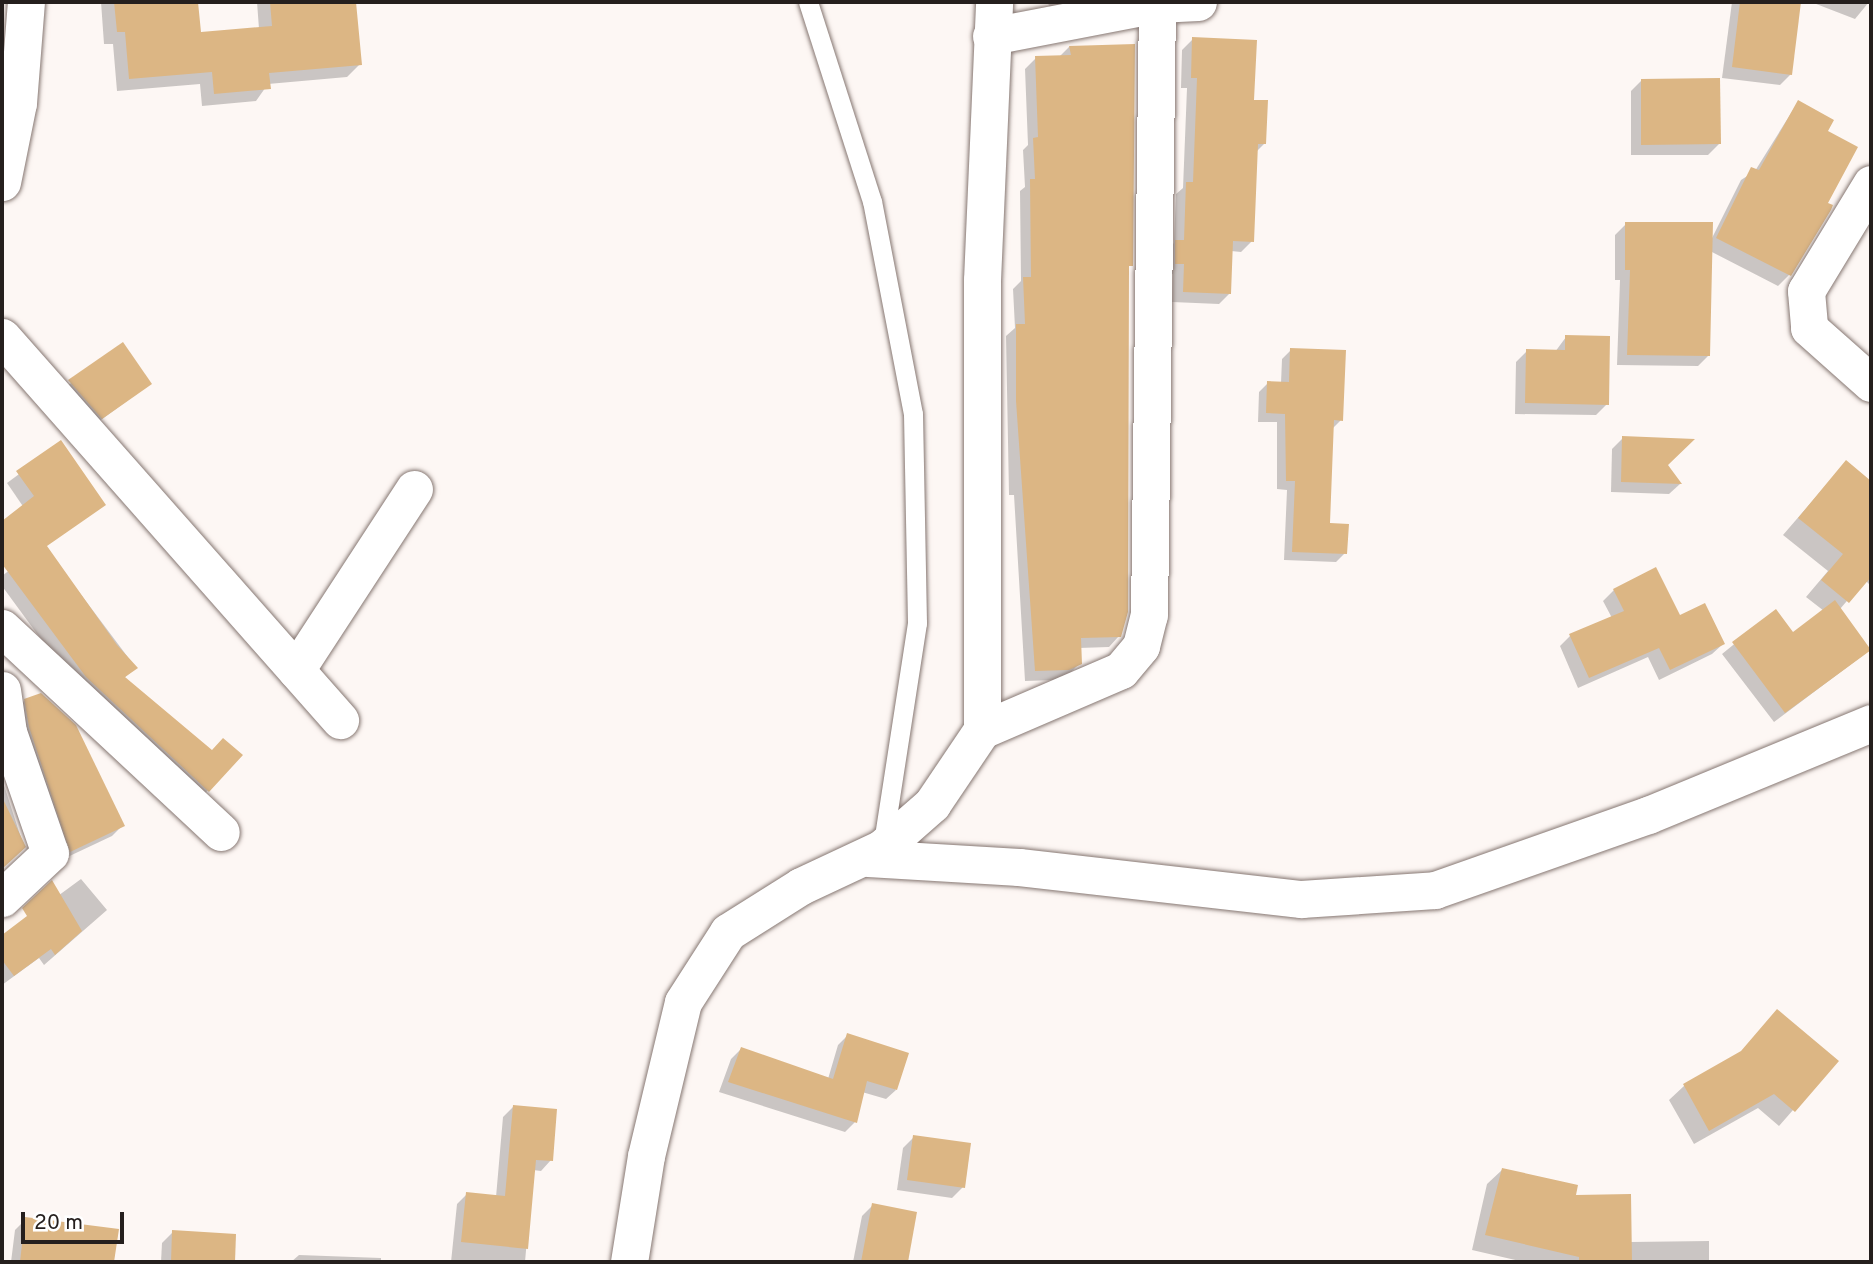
<!DOCTYPE html>
<style>
body{margin:0}
#map{position:relative;width:1873px;height:1264px;overflow:hidden;background:#fdf7f4;font-family:Overpass,sans-serif}
div>[style]{position:absolute}
[style*='--x']{left:calc(var(--x)*1px);top:calc(var(--y)*1px);width:calc(var(--w)*1px);rotate:calc(var(--a)*1deg)}
.shadow>*{inset:0;background:#0003}
.building>*{inset:0;background:#dcb684}
.roads{filter:drop-shadow(0 0 2px #867772) drop-shadow(0 0 2px #867772)}
.service>*{height:19px;margin:-9.5px;padding:0 9.5px;transform-origin:9.5px;border-radius:9.5px;background:#fff}
.minor>*{height:37px;margin:-18.5px;padding:0 18.5px;transform-origin:18.5px;border-radius:18.5px;background:#fff}
span{translate:-50% -50%;white-space:nowrap;text-align:center;line-height:1.15;-webkit-text-stroke:6px #fff;paint-order:stroke}
.frame{position:absolute;inset:0;border:4px solid #251f1d;pointer-events:none}
.scale{position:absolute;left:21px;top:1212px;width:103px;height:32px;box-sizing:border-box;border:4px solid #251f1d;border-top:0;padding-left:9px;font-size:21px;line-height:24px;white-space:nowrap;color:#251f1d;-webkit-text-stroke:5px #fff;paint-order:stroke}
</style>
<div id="map">
<div class="shadow">
<i style="clip-path:polygon(101px 2px,196px 2px,199px 34px,259px 29px,257px 2px,354px 2px,360px 64px,347px 77px,268px 84px,256px 101px,202px 106px,200px 84px,117px 91px,113px 44px,104px 44px)"></i>
<i style="clip-path:polygon(1048px 2px,1100px 2px,1050px 11px)"></i>
<i style="clip-path:polygon(1732px 2px,1800px 2px,1791px 74px,1780px 85px,1722px 78px)"></i>
<i style="clip-path:polygon(1811px 2px,1869px 2px,1855px 19px)"></i>
<i style="clip-path:polygon(1193px 39px,1252px 101px,1264px 144px,1256px 152px,1252px 241px,1241px 252px,1231px 251px,1230px 293px,1219px 304px,1172px 302px,1173px 274px,1165px 274px,1165px 252px,1174px 243px,1176px 194px,1183px 188px,1187px 88px,1181px 88px,1182px 50px)"></i>
<i style="clip-path:polygon(1134px 46px,1119px 636px,1109px 647px,1079px 648px,1080px 663px,1069px 674px,1057px 680px,1025px 681px,1014px 495px,1009px 495px,1006px 336px,1015px 328px,1013px 289px,1021px 281px,1020px 191px,1025px 187px,1023px 150px,1028px 145px,1025px 69px,1036px 58px,1059px 57px,1069px 47px)"></i>
<i style="clip-path:polygon(1641px 81px,1719px 144px,1708px 155px,1631px 155px,1631px 91px)"></i>
<i style="clip-path:polygon(1798px 102px,1820px 142px,1789px 275px,1778px 286px,1710px 251px,1708px 356px,1698px 366px,1617px 365px,1620px 280px,1615px 280px,1615px 235px,1626px 224px,1710px 242px,1741px 180px,1755px 171px)"></i>
<i style="clip-path:polygon(1566px 337px,1607px 404px,1596px 415px,1515px 414px,1516px 362px,1527px 351px,1555px 352px)"></i>
<i style="clip-path:polygon(123px 345px,150px 384px,90px 428px,59px 392px)"></i>
<i style="clip-path:polygon(1291px 350px,1341px 420px,1332px 429px,1328px 525px,1345px 553px,1336px 562px,1284px 560px,1287px 490px,1277px 489px,1277px 422px,1258px 422px,1259px 392px,1268px 383px,1281px 383px,1282px 359px)"></i>
<i style="clip-path:polygon(1623px 438px,1666px 465px,1680px 484px,1669px 494px,1611px 492px,1612px 449px)"></i>
<i style="clip-path:polygon(61px 443px,31px 518px,7px 483px)"></i>
<i style="clip-path:polygon(1846px 462px,1871px 483px,1871px 586px,1865px 580px,1840px 609px,1870px 650px,1774px 722px,1722px 654px,1775px 611px,1792px 634px,1824px 611px,1806px 597px,1828px 571px,1783px 535px)"></i>
<i style="clip-path:polygon(43px 544px,136px 668px,124px 678px,212px 752px,240px 755px,199px 800px,76px 687px,2px 586px,2px 576px)"></i>
<i style="clip-path:polygon(1614px 590px,1679px 617px,1723px 644px,1712px 654px,1659px 680px,1648px 657px,1578px 688px,1560px 646px,1570px 636px,1612px 618px,1603px 601px)"></i>
<i style="clip-path:polygon(25px 700px,123px 825px,112px 836px,59px 861px,14px 711px)"></i>
<i style="clip-path:polygon(2px 779px,24px 847px,2px 868px)"></i>
<i style="clip-path:polygon(81px 879px,107px 910px,44px 965px,39px 958px,2px 985px,2px 937px)"></i>
<i style="clip-path:polygon(848px 1035px,896px 1090px,886px 1099px,862px 1092px,855px 1122px,845px 1132px,719px 1092px,731px 1059px,741px 1049px,828px 1079px,838px 1045px)"></i>
<i style="clip-path:polygon(1836px 1061px,1779px 1126px,1758px 1108px,1694px 1144px,1669px 1100px,1684px 1086px)"></i>
<i style="clip-path:polygon(513px 1107px,551px 1160px,541px 1171px,533px 1170px,525px 1262px,451px 1262px,457px 1204px,467px 1194px,496px 1197px,503px 1117px)"></i>
<i style="clip-path:polygon(914px 1137px,963px 1187px,952px 1198px,897px 1190px,903px 1148px)"></i>
<i style="clip-path:polygon(1502px 1170px,1574px 1196px,1630px 1242px,1709px 1241px,1709px 1262px,1524px 1262px,1472px 1250px,1487px 1184px)"></i>
<i style="clip-path:polygon(873px 1205px,915px 1213px,906px 1262px,853px 1262px,862px 1216px)"></i>
<i style="clip-path:polygon(26px 1219px,117px 1230px,113px 1262px,11px 1262px,15px 1230px)"></i>
<i style="clip-path:polygon(173px 1232px,235px 1235px,233px 1262px,161px 1262px,162px 1243px)"></i>
<i style="clip-path:polygon(299px 1255px,381px 1258px,381px 1262px,291px 1262px)"></i>
</div>
<div class="building">
<i style="clip-path:polygon(114px 2px,198px 2px,201px 32px,272px 26px,270px 2px,356px 2px,362px 65px,269px 73px,271px 89px,214px 94px,212px 72px,129px 79px,125px 32px,117px 32px)"></i>
<i style="clip-path:polygon(1740px 2px,1801px 2px,1792px 75px,1732px 67px)"></i>
<i style="clip-path:polygon(1192px 37px,1257px 40px,1254px 100px,1268px 100px,1266px 144px,1258px 144px,1254px 242px,1233px 241px,1231px 294px,1183px 292px,1184px 264px,1175px 264px,1175px 240px,1184px 240px,1186px 182px,1193px 182px,1197px 78px,1191px 78px)"></i>
<i style="clip-path:polygon(1135px 44px,1133px 266px,1129px 266px,1128px 612px,1121px 637px,1081px 638px,1082px 664px,1069px 670px,1035px 671px,1016px 401px,1016px 324px,1025px 324px,1023px 277px,1031px 277px,1030px 179px,1035px 179px,1033px 138px,1038px 137px,1035px 56px,1071px 55px,1069px 46px)"></i>
<i style="clip-path:polygon(1720px 78px,1721px 144px,1641px 145px,1641px 79px)"></i>
<i style="clip-path:polygon(1798px 100px,1834px 120px,1828px 131px,1858px 147px,1828px 203px,1833px 205px,1831px 210px,1791px 276px,1716px 238px,1751px 167px,1759px 170px)"></i>
<i style="clip-path:polygon(1625px 222px,1713px 222px,1710px 356px,1627px 355px,1630px 270px,1625px 270px)"></i>
<i style="clip-path:polygon(1565px 335px,1610px 336px,1609px 405px,1525px 403px,1526px 349px,1565px 350px)"></i>
<i style="clip-path:polygon(123px 342px,152px 384px,102px 419px,68px 380px)"></i>
<i style="clip-path:polygon(1290px 348px,1346px 350px,1343px 421px,1334px 420px,1330px 523px,1349px 524px,1347px 554px,1292px 552px,1295px 481px,1286px 481px,1285px 414px,1266px 413px,1267px 381px,1289px 382px)"></i>
<i style="clip-path:polygon(1622px 436px,1695px 439px,1668px 465px,1682px 484px,1621px 482px)"></i>
<i style="clip-path:polygon(61px 440px,106px 505px,47px 546px,117px 645px,138px 668px,125px 677px,212px 750px,223px 738px,243px 755px,209px 792px,86px 677px,2px 564px,2px 521px,34px 496px,16px 471px)"></i>
<i style="clip-path:polygon(1846px 460px,1871px 481px,1871px 577px,1849px 603px,1821px 580px,1843px 554px,1798px 518px)"></i>
<i style="clip-path:polygon(1656px 567px,1680px 615px,1705px 603px,1725px 644px,1670px 670px,1659px 648px,1589px 678px,1569px 634px,1624px 611px,1613px 589px)"></i>
<i style="clip-path:polygon(1835px 600px,1871px 650px,1785px 713px,1732px 642px,1776px 609px,1793px 632px)"></i>
<i style="clip-path:polygon(41px 693px,76px 725px,125px 826px,70px 852px,29px 727px,24px 699px)"></i>
<i style="clip-path:polygon(2px 797px,26px 847px,2px 869px)"></i>
<i style="clip-path:polygon(52px 880px,82px 931px,55px 955px,51px 949px,14px 976px,2px 960px,2px 935px,27px 916px,22px 908px)"></i>
<i style="clip-path:polygon(1777px 1009px,1839px 1061px,1795px 1112px,1774px 1094px,1709px 1131px,1683px 1084px,1741px 1051px)"></i>
<i style="clip-path:polygon(847px 1033px,909px 1053px,897px 1090px,867px 1081px,857px 1123px,728px 1082px,741px 1047px,833px 1079px)"></i>
<i style="clip-path:polygon(513px 1105px,557px 1109px,553px 1161px,536px 1160px,528px 1249px,461px 1242px,466px 1192px,505px 1196px)"></i>
<i style="clip-path:polygon(913px 1135px,971px 1143px,965px 1188px,907px 1180px)"></i>
<i style="clip-path:polygon(1502px 1168px,1578px 1185px,1576px 1195px,1631px 1194px,1632px 1262px,1579px 1262px,1579px 1257px,1485px 1235px)"></i>
<i style="clip-path:polygon(872px 1203px,917px 1212px,908px 1262px,861px 1262px)"></i>
<i style="clip-path:polygon(25px 1217px,119px 1229px,114px 1262px,20px 1262px)"></i>
<i style="clip-path:polygon(172px 1230px,236px 1234px,235px 1262px,171px 1262px)"></i>
</div>
<div class="roads">
<div class="service">
<i style="--x:808;--y:2;--w:209;--a:72.2"></i>
<i style="--x:872;--y:201;--w:217;--a:79.1"></i>
<i style="--x:913;--y:414;--w:209;--a:88.9"></i>
<i style="--x:917;--y:623;--w:223;--a:98.8"></i>
</div>
<div class="minor">
<i style="--x:991;--y:36;--w:169;--a:-10.9"></i>
<i style="--x:1157;--y:4;--w:41;--a:-2.8"></i>
<i style="--x:2;--y:182;--w:81;--a:-78.6"></i>
<i style="--x:18;--y:103;--w:101;--a:-85.5"></i>
<i style="--x:1871;--y:184;--w:125;--a:121.3"></i>
<i style="--x:1806;--y:291;--w:37;--a:85"></i>
<i style="--x:1809;--y:328;--w:83;--a:41.6"></i>
<i style="--x:2;--y:337;--w:511;--a:48.57"></i>
<i style="--x:2;--y:628;--w:299;--a:43"></i>
<i style="--x:296;--y:670;--w:216;--a:-56.9"></i>
<i style="--x:2;--y:690;--w:42;--a:81.9"></i>
<i style="--x:8;--y:732;--w:128;--a:70.9"></i>
<i style="--x:50;--y:853;--w:66;--a:136.8"></i>
<i style="--x:982;--y:730;--w:151;--a:-23.3"></i>
<i style="--x:1121;--y:670;--w:31;--a:-50"></i>
<i style="--x:1141;--y:646;--w:32;--a:-76"></i>
<i style="--x:1149;--y:615;--w:611;--a:-89.25"></i>
<i style="--x:868;--y:858;--w:151;--a:3.4"></i>
<i style="--x:1019;--y:867;--w:284;--a:6.5"></i>
<i style="--x:1301;--y:899;--w:134;--a:-3.8"></i>
<i style="--x:1435;--y:890;--w:226;--a:-19.4"></i>
<i style="--x:1648;--y:815;--w:241;--a:-22.4"></i>
<i style="--x:629;--y:1262;--w:107;--a:-80.9"></i>
<i style="--x:646;--y:1156;--w:158;--a:-76.5"></i>
<i style="--x:683;--y:1002;--w:83;--a:-57.3"></i>
<i style="--x:728;--y:932;--w:86;--a:-32.2"></i>
<i style="--x:801;--y:886;--w:89;--a:-25.1"></i>
<i style="--x:882;--y:848;--w:67;--a:-41.3"></i>
<i style="--x:932;--y:804;--w:89;--a:-56"></i>
<i style="--x:982;--y:730;--w:450;--a:-90"></i>
<i style="--x:982;--y:280;--w:278;--a:-87.5"></i>
</div>
</div>
<div class="frame"></div>
<div class="scale">20 m</div>
</div>
